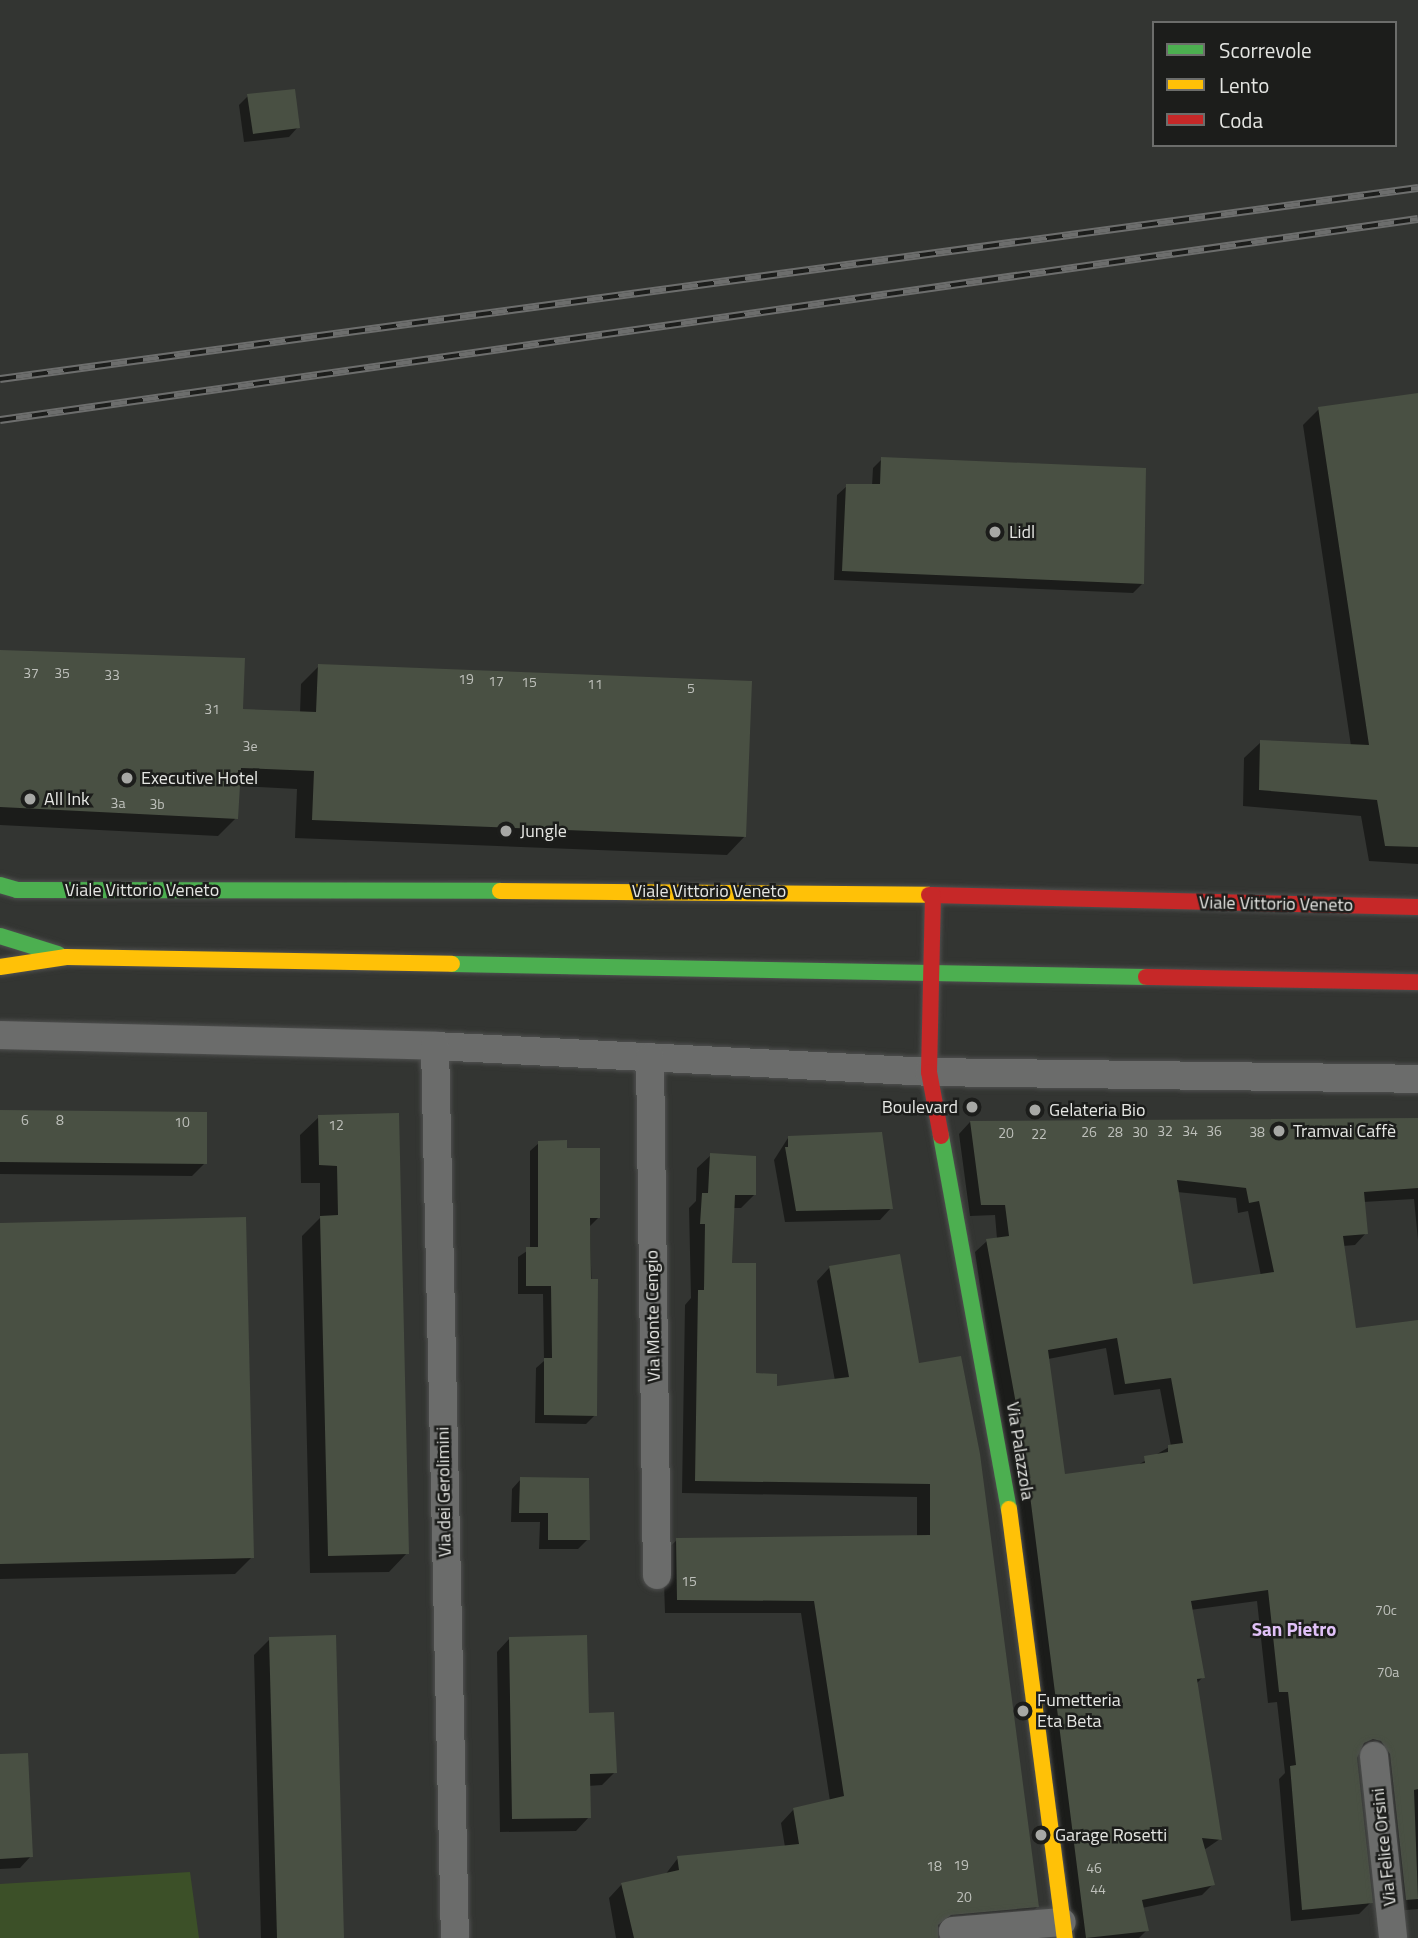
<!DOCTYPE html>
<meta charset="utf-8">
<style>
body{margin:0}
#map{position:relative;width:1418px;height:1938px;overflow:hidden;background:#333532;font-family:"Titillium Web",sans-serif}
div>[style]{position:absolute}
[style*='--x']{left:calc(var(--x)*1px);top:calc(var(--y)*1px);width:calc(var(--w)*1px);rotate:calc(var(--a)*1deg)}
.green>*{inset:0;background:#3c5028}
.shadow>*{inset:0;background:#0007}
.building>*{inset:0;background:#495043}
.roads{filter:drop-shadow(0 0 2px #4f504f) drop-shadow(0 0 2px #4f504f)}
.street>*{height:28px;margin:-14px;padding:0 14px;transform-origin:14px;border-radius:14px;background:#6b6c6b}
.fast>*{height:16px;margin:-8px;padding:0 8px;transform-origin:8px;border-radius:8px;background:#4caf50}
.slow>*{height:16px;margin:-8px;padding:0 8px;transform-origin:8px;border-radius:8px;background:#ffc107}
.jam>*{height:16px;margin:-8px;padding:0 8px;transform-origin:8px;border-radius:8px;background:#c62828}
.rail>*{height:8px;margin-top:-4px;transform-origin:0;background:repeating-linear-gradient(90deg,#1c1d1b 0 16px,#6d6e6d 0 32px);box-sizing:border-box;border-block:2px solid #6d6e6d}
.dots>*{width:19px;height:19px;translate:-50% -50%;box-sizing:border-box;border:4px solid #1c1d1b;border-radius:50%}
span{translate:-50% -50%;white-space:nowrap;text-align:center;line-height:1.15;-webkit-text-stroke:5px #1c1d1b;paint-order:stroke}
.number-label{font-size:14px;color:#bec0bb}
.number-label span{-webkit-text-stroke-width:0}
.poi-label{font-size:18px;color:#e5e6e3}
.left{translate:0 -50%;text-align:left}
.right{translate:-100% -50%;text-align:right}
.street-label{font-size:18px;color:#e5e6e3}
.neighbourhood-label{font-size:19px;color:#e0c1f7;font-weight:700}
.legend{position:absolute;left:1152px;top:21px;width:245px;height:126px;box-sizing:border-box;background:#1c1d1b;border:2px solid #6c6d6b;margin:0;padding:9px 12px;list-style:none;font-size:21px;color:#e5e6e3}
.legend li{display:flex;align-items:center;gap:14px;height:35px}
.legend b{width:35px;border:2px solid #6c6d6b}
</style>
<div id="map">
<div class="green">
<i style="clip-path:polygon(190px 1872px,199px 1938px,0 1938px,0 1884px)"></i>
</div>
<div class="shadow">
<i style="clip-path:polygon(248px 96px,298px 127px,289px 137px,244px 142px,239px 105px)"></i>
<i style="clip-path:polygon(1418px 395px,1418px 864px,1369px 861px,1361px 816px,1243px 806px,1244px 758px,1261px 742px,1351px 746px,1303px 425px,1319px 409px)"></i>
<i style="clip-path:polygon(882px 459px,1142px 584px,1133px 593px,834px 580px,837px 495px,847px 486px,872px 486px,873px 468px)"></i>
<i style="clip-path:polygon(0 651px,241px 711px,300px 713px,301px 684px,319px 666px,745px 836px,727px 855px,295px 838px,297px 789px,238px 786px,236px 818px,218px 836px,0 825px)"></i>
<i style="clip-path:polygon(0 1112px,205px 1163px,192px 1176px,0 1174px)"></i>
<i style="clip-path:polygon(397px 1115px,407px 1553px,389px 1572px,310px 1573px,302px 1236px,320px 1218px,320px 1183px,301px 1183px,300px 1135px,319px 1117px)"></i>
<i style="clip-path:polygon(evenodd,1418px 1119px,1418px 1240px,1414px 1199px,1363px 1202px,1366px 1233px,1355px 1245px,1343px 1246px,1355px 1329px,1418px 1322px,1418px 1909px,1395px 1911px,1370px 1752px,1359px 1750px,1356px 1758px,1371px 1902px,1359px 1914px,1291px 1921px,1279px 1779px,1285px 1773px,1277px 1702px,1268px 1703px,1257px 1601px,1190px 1610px,1203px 1677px,1196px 1684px,1220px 1839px,1204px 1850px,1213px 1884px,1202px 1895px,1142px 1908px,1147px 1930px,1139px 1938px,1075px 1938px,975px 1252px,987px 1241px,997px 1239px,995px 1215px,970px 1216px,959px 1134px,970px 1122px,1418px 1119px,1177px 1192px,1236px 1198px,1238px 1213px,1248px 1211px,1261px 1276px,1191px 1286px,1177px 1192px,1418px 1119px,1106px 1348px,1114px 1395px,1160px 1389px,1171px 1446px,1136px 1466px,1064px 1476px,1048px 1359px,1106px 1348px)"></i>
<i style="clip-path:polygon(788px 1138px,891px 1208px,880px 1220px,785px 1222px,774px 1160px)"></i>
<i style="clip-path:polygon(539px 1143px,566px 1150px,599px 1217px,590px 1226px,595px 1415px,586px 1424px,535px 1423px,536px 1368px,544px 1361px,543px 1294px,518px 1294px,518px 1257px,530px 1249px,530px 1151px)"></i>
<i style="clip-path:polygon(711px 1155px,755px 1194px,741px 1208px,733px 1208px,730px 1264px,754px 1375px,775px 1388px,835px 1381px,817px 1281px,830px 1267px,918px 1365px,1037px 1907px,1024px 1920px,816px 1938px,616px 1938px,609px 1898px,622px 1884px,665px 1875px,678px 1858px,785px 1847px,781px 1823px,794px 1809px,830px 1801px,801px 1613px,665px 1613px,663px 1553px,677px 1540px,917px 1536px,917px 1497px,682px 1493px,685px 1305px,691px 1298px,689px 1208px,696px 1201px,697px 1168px)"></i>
<i style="clip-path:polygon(0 1225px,252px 1557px,235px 1574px,0 1579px)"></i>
<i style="clip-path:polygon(521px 1479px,588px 1539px,578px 1549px,539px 1549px,540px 1522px,511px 1522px,512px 1489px)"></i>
<i style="clip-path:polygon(510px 1638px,587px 1715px,615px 1772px,602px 1785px,588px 1786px,589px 1817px,576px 1831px,500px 1832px,497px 1652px)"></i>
<i style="clip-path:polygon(270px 1639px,343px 1938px,261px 1938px,254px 1655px)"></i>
<i style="clip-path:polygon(0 1756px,31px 1856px,20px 1868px,0 1869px)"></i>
</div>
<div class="building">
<i style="clip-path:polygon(295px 89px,300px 128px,253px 134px,247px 94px)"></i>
<i style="clip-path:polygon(1418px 393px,1418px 847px,1385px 846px,1377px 800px,1259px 790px,1260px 740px,1369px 745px,1318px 407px)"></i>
<i style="clip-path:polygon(881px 457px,1146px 468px,1144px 584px,842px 571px,846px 484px,880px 484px)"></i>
<i style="clip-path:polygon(0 650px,245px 658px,243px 709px,316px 712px,318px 664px,752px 681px,746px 837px,312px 820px,314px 771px,241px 768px,238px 819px,0 807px)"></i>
<i style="clip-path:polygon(0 1110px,207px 1112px,207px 1164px,0 1162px)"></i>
<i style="clip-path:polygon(399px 1113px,409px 1554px,328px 1556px,320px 1216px,338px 1215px,337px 1166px,319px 1165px,318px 1115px)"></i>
<i style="clip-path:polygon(evenodd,1418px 1118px,1418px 1188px,1364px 1192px,1368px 1234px,1343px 1236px,1356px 1328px,1418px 1320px,1418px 1789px,1414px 1790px,1418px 1899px,1406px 1900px,1390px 1754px,1381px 1741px,1373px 1739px,1364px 1743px,1357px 1758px,1373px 1903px,1302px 1910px,1290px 1766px,1296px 1765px,1288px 1692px,1279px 1692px,1268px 1590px,1191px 1601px,1205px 1678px,1197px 1679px,1222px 1840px,1202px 1838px,1215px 1885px,1142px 1900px,1149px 1931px,1086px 1938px,1024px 1448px,986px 1239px,1009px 1236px,1005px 1205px,981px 1205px,970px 1121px,1418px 1118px,1177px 1180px,1246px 1188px,1249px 1203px,1259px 1201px,1274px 1272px,1193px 1284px,1177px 1180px,1418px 1118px,1117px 1338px,1125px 1384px,1171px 1378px,1183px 1443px,1168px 1445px,1168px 1452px,1144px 1456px,1145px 1463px,1065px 1474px,1048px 1350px,1117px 1338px)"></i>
<i style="clip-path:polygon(882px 1132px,893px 1209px,796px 1211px,785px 1147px,788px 1147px,788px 1136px)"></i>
<i style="clip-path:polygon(567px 1140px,567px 1148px,600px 1148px,600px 1218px,590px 1218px,591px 1279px,598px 1279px,597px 1416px,544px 1415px,544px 1358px,552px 1358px,551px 1286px,526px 1286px,526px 1247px,538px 1247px,538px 1141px)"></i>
<i style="clip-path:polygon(710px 1153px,756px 1156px,756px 1195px,735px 1195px,732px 1263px,756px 1263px,756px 1373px,777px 1374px,777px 1386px,849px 1377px,829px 1266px,900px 1254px,919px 1363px,961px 1356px,980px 1454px,1039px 1907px,951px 1915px,938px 1925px,938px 1938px,634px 1938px,621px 1883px,679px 1870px,677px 1856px,799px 1844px,793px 1808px,844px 1796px,814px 1601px,677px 1600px,676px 1538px,930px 1535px,930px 1484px,695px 1481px,698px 1290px,704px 1290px,705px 1224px,700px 1224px,702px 1193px,708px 1193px)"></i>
<i style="clip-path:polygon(246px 1217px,254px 1558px,0 1564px,0 1223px)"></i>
<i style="clip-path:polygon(520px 1477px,589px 1478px,590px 1540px,548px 1540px,548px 1513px,519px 1513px)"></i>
<i style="clip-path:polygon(336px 1635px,344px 1938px,277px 1938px,269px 1637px)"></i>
<i style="clip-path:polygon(587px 1635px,589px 1713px,614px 1712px,617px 1773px,590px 1774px,591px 1818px,512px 1819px,509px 1637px)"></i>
<i style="clip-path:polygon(28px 1753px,33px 1857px,0 1859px,0 1754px)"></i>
</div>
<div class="roads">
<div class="street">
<i style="--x:0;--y:1035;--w:435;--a:1.4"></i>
<i style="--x:435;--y:1046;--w:495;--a:3"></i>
<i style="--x:929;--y:1072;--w:489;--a:0.8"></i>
<i style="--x:435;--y:1046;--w:892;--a:88.72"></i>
<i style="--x:650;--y:1057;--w:518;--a:89.23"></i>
<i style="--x:1374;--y:1756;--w:183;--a:84"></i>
<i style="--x:955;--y:1938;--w:7;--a:-106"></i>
<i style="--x:953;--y:1931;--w:109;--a:-4.7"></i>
</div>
<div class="fast">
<i style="--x:0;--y:885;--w:18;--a:16"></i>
<i style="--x:17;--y:890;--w:483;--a:0.1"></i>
<i style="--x:0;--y:936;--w:61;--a:17.2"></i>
<i style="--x:452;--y:964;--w:694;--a:1.07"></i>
<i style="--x:941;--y:1136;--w:379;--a:79.7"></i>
</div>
<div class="slow">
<i style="--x:500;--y:891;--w:429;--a:0.5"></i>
<i style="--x:0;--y:967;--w:67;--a:-8.6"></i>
<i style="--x:66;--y:957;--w:386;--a:1"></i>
<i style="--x:1009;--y:1509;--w:433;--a:82.6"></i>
</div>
<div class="jam">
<i style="--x:929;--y:895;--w:489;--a:1.4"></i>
<i style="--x:933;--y:895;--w:177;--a:91.3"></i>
<i style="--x:929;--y:1072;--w:65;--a:79.4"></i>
<i style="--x:1146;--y:977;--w:272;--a:1.1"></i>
</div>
</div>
<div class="rail">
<i style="--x:0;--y:379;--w:1431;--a:-7.67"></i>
<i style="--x:0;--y:420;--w:1432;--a:-8.07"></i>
</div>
<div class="dots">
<i style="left:995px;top:532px;background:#a7a8a5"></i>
<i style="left:127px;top:778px;background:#a7a8a5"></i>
<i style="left:30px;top:799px;background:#a7a8a5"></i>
<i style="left:506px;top:831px;background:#a7a8a5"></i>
<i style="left:972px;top:1107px;background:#a7a8a5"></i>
<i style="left:1035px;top:1110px;background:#a7a8a5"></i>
<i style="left:1279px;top:1131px;background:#a7a8a5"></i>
<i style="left:1023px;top:1711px;background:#a7a8a5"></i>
<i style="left:1041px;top:1835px;background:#a7a8a5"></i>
</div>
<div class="number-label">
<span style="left:31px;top:673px">37</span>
<span style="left:62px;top:673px">35</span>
<span style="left:112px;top:675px">33</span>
<span style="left:466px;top:679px">19</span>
<span style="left:496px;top:681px">17</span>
<span style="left:529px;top:682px">15</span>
<span style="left:595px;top:684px">11</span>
<span style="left:691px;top:688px">5</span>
<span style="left:212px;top:709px">31</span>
<span style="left:250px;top:746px">3e</span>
<span style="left:118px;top:803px">3a</span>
<span style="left:157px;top:804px">3b</span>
<span style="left:25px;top:1120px">6</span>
<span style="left:60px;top:1120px">8</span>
<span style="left:182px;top:1122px">10</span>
<span style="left:336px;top:1125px">12</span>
<span style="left:1165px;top:1131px">32</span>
<span style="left:1190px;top:1131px">34</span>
<span style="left:1214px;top:1131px">36</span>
<span style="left:1089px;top:1132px">26</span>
<span style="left:1115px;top:1132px">28</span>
<span style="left:1140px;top:1132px">30</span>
<span style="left:1257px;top:1132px">38</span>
<span style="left:1006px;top:1133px">20</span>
<span style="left:1039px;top:1134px">22</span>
<span style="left:689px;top:1581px">15</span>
<span style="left:1386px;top:1610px">70c</span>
<span style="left:1388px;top:1672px">70a</span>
<span style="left:961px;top:1865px">19</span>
<span style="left:934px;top:1866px">18</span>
<span style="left:1094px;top:1868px">46</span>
<span style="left:1098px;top:1889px">44</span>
<span style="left:964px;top:1897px">20</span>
</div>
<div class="poi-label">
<span class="left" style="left:1009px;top:532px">Lidl</span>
<span class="left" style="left:141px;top:778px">Executive Hotel</span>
<span class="left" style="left:44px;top:799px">All Ink</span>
<span class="left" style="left:520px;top:831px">Jungle</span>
<span class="right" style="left:958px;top:1107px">Boulevard</span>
<span class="left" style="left:1049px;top:1110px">Gelateria Bio</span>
<span class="left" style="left:1293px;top:1131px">Tramvai Caffè</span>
<span class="left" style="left:1037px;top:1711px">Fumetteria<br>Eta Beta</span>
<span class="left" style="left:1055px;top:1835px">Garage Rosetti</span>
</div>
<div class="street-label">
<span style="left:142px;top:890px">Viale Vittorio Veneto</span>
<span style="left:709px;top:891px">Viale Vittorio Veneto</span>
<span style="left:1276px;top:904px;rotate:1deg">Viale Vittorio Veneto</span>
<span style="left:653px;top:1316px;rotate:-91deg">Via Monte Cengio</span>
<span style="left:1020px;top:1451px;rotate:81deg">Via Palazzola</span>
<span style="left:444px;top:1492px;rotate:-91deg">Via dei Gerolimini</span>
<span style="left:1384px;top:1847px;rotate:-96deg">Via Felice Orsini</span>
</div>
<div class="neighbourhood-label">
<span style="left:1294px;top:1629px">San Pietro</span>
</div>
<ul class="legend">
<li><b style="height:9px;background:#4caf50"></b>Scorrevole</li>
<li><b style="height:9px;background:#ffc107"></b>Lento</li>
<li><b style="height:9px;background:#c62828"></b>Coda</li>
</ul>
</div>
